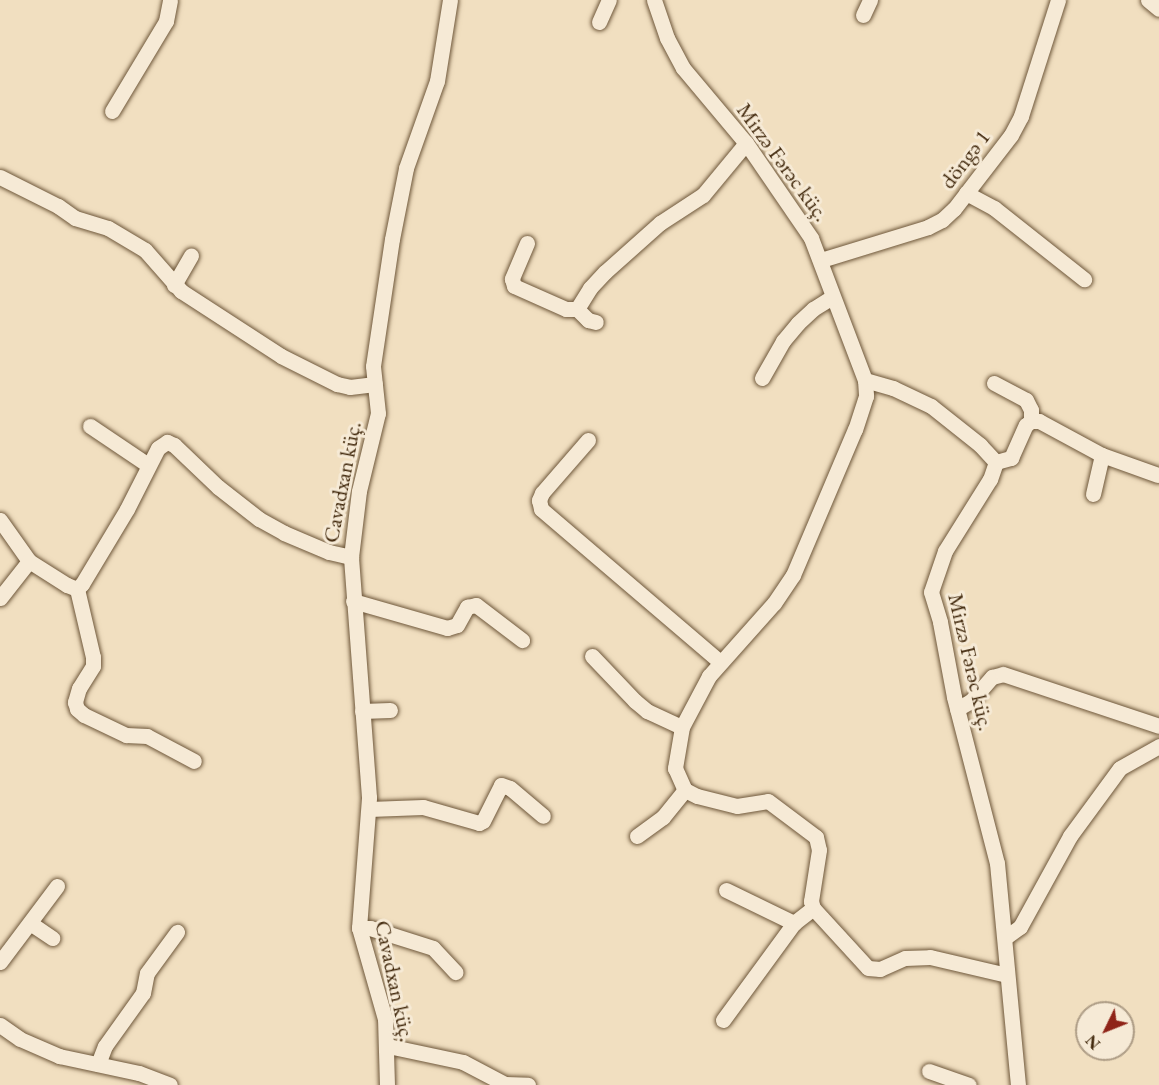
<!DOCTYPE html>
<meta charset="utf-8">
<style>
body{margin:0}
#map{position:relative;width:1159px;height:1085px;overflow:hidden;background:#f1dfc0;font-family:"EB Garamond",serif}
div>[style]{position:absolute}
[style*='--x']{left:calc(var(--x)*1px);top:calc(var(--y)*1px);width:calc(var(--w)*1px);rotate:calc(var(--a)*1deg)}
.roads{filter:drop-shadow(0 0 2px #6e573a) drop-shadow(0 0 2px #6e573a)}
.minor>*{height:15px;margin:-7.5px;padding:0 7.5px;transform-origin:7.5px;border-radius:7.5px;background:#f6ead6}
span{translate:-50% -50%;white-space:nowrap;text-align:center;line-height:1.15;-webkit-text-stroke:6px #f6ead6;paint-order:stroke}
.street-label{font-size:22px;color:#432a0e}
.north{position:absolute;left:1075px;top:1001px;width:60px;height:60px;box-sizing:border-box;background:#f6ead6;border:2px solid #ae9d86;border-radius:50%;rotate:227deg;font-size:16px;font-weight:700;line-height:24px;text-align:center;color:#432a0e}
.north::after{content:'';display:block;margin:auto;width:21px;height:27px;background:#8f2418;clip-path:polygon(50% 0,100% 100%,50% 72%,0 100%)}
</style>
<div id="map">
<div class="roads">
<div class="minor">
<i style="--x:654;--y:0;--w:40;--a:71.1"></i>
<i style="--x:667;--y:38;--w:34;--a:62"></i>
<i style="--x:683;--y:68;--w:98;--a:50"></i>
<i style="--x:746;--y:143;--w:115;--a:55.6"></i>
<i style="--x:811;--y:238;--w:152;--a:69.2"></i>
<i style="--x:865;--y:380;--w:29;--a:16"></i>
<i style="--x:893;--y:388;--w:42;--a:25.3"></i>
<i style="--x:931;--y:406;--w:63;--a:38.5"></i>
<i style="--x:980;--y:445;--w:23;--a:47"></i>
<i style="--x:996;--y:462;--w:18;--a:109"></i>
<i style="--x:990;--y:479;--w:85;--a:122"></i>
<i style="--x:945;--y:551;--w:43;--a:108.9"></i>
<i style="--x:931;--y:592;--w:31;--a:73"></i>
<i style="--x:940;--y:622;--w:76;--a:79.4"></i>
<i style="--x:954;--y:697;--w:171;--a:75.5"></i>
<i style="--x:997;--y:863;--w:223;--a:84.6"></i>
<i style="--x:1148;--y:0;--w:14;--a:39"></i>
<i style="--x:863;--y:15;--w:17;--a:-65"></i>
<i style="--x:599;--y:22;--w:24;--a:-66"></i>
<i style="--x:112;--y:111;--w:105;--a:-59"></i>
<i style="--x:166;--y:21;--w:21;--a:-79"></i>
<i style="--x:0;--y:177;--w:65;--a:26.6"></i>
<i style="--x:58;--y:206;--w:21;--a:35"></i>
<i style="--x:75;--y:218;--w:34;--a:17"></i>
<i style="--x:108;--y:228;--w:43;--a:30.7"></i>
<i style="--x:145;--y:250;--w:55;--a:48.7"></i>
<i style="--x:181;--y:291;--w:119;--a:33"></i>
<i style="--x:281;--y:356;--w:63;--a:26.6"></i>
<i style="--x:337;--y:384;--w:13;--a:13"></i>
<i style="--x:350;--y:387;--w:25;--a:-7"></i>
<i style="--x:966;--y:193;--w:32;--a:28"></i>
<i style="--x:994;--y:208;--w:115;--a:38.3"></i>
<i style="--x:527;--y:243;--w:39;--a:113"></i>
<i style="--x:512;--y:279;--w:7;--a:74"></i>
<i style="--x:514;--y:286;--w:57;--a:23.9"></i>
<i style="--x:566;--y:309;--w:11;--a:0"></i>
<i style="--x:577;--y:309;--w:25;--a:-58"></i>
<i style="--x:590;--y:288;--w:22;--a:-47"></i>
<i style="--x:605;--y:272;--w:74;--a:-41.7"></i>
<i style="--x:660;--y:223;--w:51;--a:-33.1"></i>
<i style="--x:703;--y:195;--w:67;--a:-50.4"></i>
<i style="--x:821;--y:260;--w:112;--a:-17.1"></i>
<i style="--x:928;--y:227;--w:16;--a:-27"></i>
<i style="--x:942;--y:220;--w:16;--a:-43"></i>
<i style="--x:954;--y:209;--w:93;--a:-52.4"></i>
<i style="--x:1011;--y:135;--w:21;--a:-62"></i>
<i style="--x:1021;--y:116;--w:122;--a:-72.3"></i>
<i style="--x:174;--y:285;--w:34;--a:-60"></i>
<i style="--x:577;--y:309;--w:16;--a:45"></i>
<i style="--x:588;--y:320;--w:8;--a:14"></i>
<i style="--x:762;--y:378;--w:43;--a:-60.4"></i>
<i style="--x:783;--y:341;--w:23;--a:-50"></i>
<i style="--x:798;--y:323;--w:21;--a:-43"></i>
<i style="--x:813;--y:309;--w:22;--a:-32"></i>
<i style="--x:865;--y:380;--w:16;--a:86"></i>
<i style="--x:866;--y:396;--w:35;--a:108"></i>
<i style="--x:855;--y:429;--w:159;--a:113"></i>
<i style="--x:793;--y:575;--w:34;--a:124"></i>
<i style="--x:774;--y:603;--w:98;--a:131.7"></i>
<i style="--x:709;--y:676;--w:58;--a:117.9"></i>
<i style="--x:682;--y:727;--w:42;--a:99.7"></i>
<i style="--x:675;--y:768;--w:24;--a:66"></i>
<i style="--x:685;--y:790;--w:13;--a:27"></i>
<i style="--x:697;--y:796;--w:41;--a:14"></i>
<i style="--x:737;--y:806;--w:31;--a:-9"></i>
<i style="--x:768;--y:801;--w:60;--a:36.9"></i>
<i style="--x:816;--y:837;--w:13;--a:77"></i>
<i style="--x:819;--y:850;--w:52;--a:98.9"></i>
<i style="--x:811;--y:901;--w:7;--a:74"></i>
<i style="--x:813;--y:908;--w:81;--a:47.5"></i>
<i style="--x:868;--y:968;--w:12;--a:5"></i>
<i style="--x:880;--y:969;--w:27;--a:-24"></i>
<i style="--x:905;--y:958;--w:25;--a:-2"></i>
<i style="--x:930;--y:957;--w:79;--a:13.2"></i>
<i style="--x:994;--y:383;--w:36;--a:28"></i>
<i style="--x:1026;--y:400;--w:11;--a:63"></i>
<i style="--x:1031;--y:410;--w:11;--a:90"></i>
<i style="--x:90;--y:426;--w:70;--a:33.9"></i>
<i style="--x:588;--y:440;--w:70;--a:131"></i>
<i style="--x:542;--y:493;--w:8;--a:113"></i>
<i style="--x:539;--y:500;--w:9;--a:77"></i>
<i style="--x:541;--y:509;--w:235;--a:40.5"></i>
<i style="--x:996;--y:462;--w:16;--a:-15"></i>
<i style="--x:1011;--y:458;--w:36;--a:-66"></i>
<i style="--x:1026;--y:425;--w:6;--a:-39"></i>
<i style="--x:1031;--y:421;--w:8;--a:0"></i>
<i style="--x:1039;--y:421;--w:72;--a:28.4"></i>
<i style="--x:1102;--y:455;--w:59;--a:19.7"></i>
<i style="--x:1093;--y:494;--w:40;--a:-77"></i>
<i style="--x:0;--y:520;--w:50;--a:54.7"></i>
<i style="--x:77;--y:589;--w:70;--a:76.8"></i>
<i style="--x:93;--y:657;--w:9;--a:90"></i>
<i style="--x:93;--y:666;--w:26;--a:122"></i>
<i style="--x:79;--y:688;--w:15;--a:106"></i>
<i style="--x:75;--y:702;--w:7;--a:74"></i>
<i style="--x:77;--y:709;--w:9;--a:41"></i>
<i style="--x:84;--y:715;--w:47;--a:25.5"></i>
<i style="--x:126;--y:735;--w:21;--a:3"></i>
<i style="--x:147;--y:736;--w:53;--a:28"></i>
<i style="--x:0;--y:598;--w:47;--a:-51.9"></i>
<i style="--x:29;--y:561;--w:45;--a:32.3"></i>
<i style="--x:67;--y:585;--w:11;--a:22"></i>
<i style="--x:77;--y:589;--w:7;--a:-45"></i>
<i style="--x:82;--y:584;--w:87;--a:-59"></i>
<i style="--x:127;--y:509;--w:68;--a:-63.1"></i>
<i style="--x:158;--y:448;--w:11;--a:-34"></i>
<i style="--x:167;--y:442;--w:8;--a:23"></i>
<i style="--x:174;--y:445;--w:61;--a:43.7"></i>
<i style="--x:218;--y:487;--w:52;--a:38"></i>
<i style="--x:259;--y:519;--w:29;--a:29"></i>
<i style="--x:284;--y:533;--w:49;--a:22.9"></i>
<i style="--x:329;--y:552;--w:23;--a:13"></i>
<i style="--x:353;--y:601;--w:98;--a:16"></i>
<i style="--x:447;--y:628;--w:10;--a:-17"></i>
<i style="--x:457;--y:625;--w:21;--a:-61"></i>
<i style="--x:467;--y:607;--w:9;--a:-13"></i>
<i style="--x:476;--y:605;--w:58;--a:37.3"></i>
<i style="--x:592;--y:656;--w:62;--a:46.3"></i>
<i style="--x:635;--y:701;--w:16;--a:40"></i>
<i style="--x:647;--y:711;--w:38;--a:25"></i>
<i style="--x:957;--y:709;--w:16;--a:-30"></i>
<i style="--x:971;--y:701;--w:32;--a:-49"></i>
<i style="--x:992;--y:677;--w:11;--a:-15"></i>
<i style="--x:1003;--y:674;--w:164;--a:18.4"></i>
<i style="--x:362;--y:711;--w:28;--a:-2"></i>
<i style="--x:369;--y:809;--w:54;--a:-2.1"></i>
<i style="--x:423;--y:807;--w:58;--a:15.9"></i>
<i style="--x:479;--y:823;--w:4;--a:-27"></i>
<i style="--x:483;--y:821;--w:40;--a:-63.4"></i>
<i style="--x:501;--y:785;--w:9;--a:18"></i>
<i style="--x:510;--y:788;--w:43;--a:40.3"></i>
<i style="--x:637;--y:836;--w:32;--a:-36"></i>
<i style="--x:663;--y:817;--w:35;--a:-51"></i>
<i style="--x:726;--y:890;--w:76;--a:25.9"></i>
<i style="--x:30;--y:923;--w:27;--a:34"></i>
<i style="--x:359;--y:928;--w:11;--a:0"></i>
<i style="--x:370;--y:928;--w:66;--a:17.6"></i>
<i style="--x:433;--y:948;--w:33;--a:47"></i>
<i style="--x:1006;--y:937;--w:17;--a:-36"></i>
<i style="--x:1020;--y:927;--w:104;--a:-61.2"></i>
<i style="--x:1070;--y:836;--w:84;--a:-53.7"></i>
<i style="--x:1120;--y:768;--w:45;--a:-29.4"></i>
<i style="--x:0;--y:962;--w:95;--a:-53.1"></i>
<i style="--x:723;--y:1020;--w:120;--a:-53.8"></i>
<i style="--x:794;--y:923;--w:24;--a:-38"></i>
<i style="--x:0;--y:1025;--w:24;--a:35"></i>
<i style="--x:20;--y:1039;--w:43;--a:23.6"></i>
<i style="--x:59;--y:1056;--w:82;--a:12"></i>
<i style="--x:139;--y:1073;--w:33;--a:21"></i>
<i style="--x:388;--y:1046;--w:77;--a:12"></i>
<i style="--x:463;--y:1062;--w:47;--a:27.6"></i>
<i style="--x:505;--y:1084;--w:23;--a:2"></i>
<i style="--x:98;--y:1064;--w:19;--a:-69"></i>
<i style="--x:105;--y:1046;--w:65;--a:-54.4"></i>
<i style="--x:143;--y:993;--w:20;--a:-79"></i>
<i style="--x:147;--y:973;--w:51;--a:-53.8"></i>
<i style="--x:929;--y:1071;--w:42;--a:19.3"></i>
<i style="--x:387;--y:1085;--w:66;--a:-91.7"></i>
<i style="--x:385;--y:1019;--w:95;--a:-105.9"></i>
<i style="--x:359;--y:928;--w:131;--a:-85.6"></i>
<i style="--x:369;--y:797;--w:241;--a:-94.3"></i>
<i style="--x:351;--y:557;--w:66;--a:-83.1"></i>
<i style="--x:359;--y:491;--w:80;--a:-76.3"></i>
<i style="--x:378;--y:413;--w:47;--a:-96.1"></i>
<i style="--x:373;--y:366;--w:128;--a:-81.5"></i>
<i style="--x:392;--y:239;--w:72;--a:-78.8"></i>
<i style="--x:406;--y:168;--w:92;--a:-70.4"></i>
<i style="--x:437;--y:81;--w:82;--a:-80.9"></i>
</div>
</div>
<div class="street-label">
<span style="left:965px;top:159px;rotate:-53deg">döngə 1</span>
<span style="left:783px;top:162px;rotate:54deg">Mirzə Fərəc küç.</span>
<span style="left:342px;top:482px;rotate:-79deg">Cavadxan küç.</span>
<span style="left:971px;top:662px;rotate:77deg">Mirzə Fərəc küç.</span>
<span style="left:395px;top:981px;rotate:78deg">Cavadxan küç.</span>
</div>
<div class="north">N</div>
</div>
